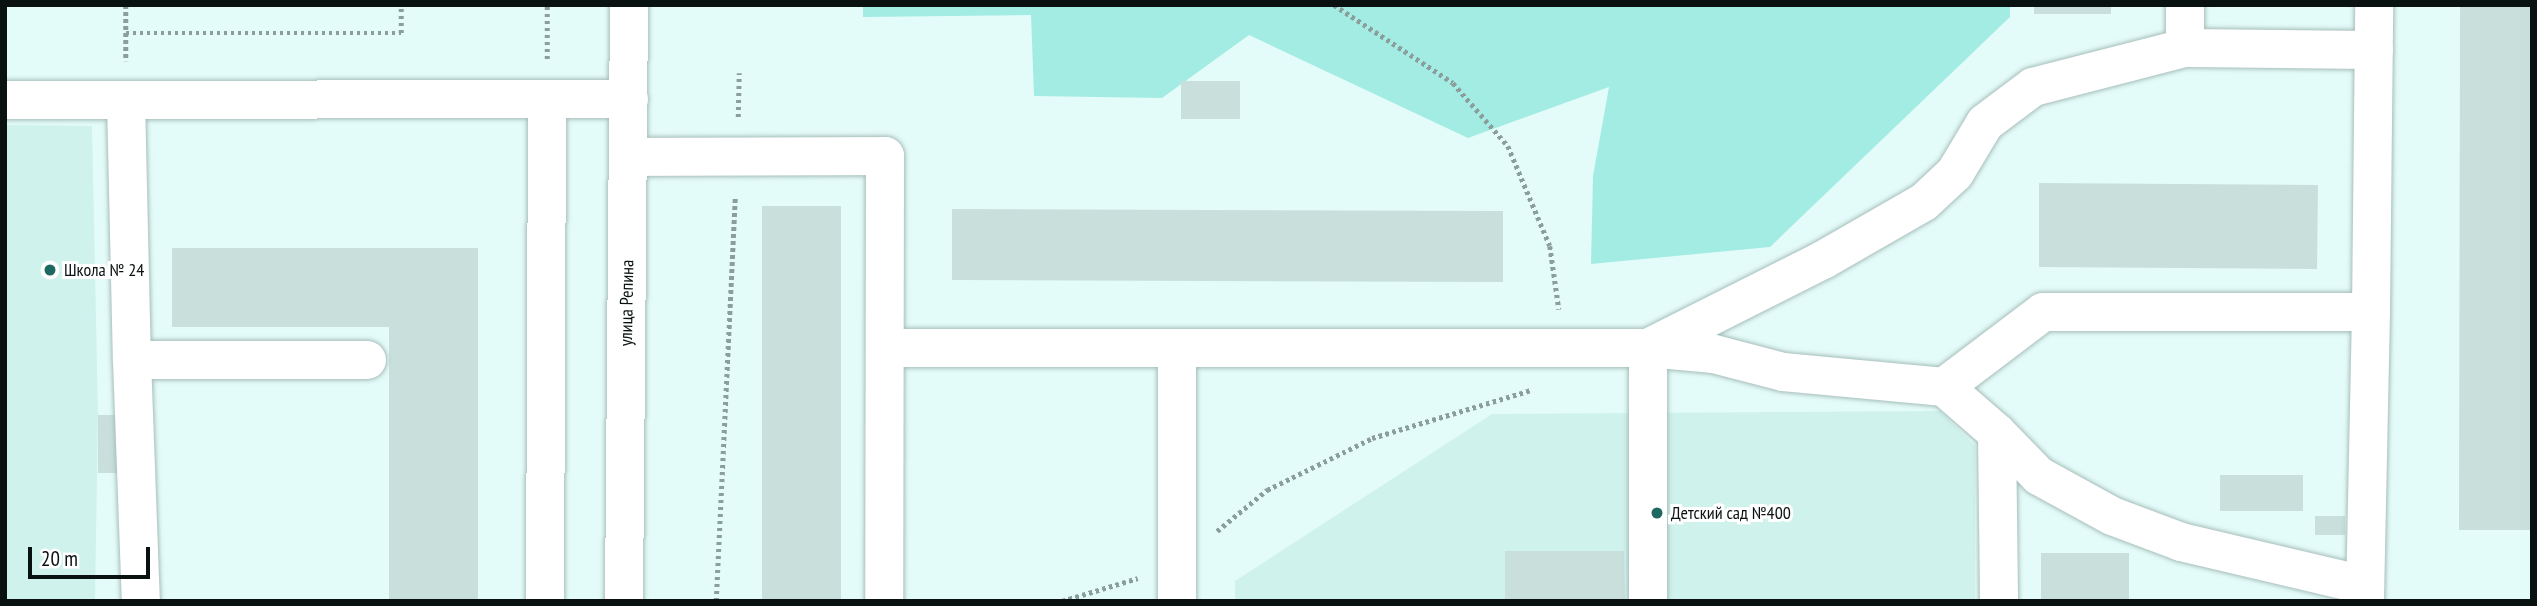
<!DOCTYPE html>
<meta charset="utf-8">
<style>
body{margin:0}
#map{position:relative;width:2537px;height:606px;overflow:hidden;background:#e4fcf9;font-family:"PT Sans Narrow",sans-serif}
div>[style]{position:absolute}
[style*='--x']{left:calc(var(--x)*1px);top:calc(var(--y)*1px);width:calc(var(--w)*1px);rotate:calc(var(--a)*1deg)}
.built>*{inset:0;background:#d0f2ed}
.green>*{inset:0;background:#a3ece3}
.building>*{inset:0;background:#c8dfdc}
.path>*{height:4.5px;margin-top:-2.25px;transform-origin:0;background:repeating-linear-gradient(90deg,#8c9e9c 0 3.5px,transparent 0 7px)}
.roads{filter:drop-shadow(0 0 2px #a7bebb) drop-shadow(0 0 2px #a7bebb)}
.minor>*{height:38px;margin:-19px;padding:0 19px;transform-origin:19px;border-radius:19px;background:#fff}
.dots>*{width:19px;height:19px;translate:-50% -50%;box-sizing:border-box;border:4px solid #fff;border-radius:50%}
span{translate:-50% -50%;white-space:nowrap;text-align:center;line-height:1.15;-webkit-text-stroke:6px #fff;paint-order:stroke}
.poi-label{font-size:18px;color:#0a1211}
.left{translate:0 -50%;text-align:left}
.street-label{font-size:18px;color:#0a1211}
.frame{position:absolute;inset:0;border:7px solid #0a1211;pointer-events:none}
.scale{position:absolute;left:28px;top:547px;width:122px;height:32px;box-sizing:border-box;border:4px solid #0a1211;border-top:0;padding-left:9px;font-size:21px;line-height:24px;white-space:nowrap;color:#0a1211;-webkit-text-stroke:5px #fff;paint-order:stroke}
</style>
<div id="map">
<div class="built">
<i style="clip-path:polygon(5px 125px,92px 126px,98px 415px,95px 601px,5px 601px)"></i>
<i style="clip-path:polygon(1940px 411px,1975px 446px,1975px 601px,1235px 601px,1235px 581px,1492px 414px)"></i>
</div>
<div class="green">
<i style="clip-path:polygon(863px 5px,2010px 5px,2010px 17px,1770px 247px,1591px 264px,1593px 176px,1609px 87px,1468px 138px,1249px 35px,1162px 98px,1034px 96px,1031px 15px,863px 17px)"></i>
</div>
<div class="building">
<i style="clip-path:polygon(2034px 5px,2111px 5px,2111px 14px,2034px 14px)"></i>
<i style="clip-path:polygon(2460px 5px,2532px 5px,2532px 530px,2459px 530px)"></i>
<i style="clip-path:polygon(1181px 81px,1240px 81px,1240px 119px,1181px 119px)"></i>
<i style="clip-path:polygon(2039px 183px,2318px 185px,2317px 269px,2039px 267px)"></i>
<i style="clip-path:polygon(762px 206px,841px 206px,841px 601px,762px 601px)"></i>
<i style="clip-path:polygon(952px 209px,1503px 211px,1503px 282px,952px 280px)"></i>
<i style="clip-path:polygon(172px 248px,478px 248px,478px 601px,389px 601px,389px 327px,172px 327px)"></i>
<i style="clip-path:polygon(98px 415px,130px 415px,130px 473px,98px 473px)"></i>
<i style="clip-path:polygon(2220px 475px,2303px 475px,2303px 511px,2220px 511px)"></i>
<i style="clip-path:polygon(2315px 516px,2345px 516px,2345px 535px,2315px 535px)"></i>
<i style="clip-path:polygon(1505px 551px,1624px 551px,1625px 601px,1505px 601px)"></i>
<i style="clip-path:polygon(2041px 553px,2129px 553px,2129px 601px,2041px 601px)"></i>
</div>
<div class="path">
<i style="--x:126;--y:5;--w:56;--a:90"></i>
<i style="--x:1334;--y:5;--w:142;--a:33.2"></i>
<i style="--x:1453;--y:83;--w:84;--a:48.9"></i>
<i style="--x:1508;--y:146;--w:108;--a:67.2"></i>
<i style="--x:1550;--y:246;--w:64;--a:81.9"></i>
<i style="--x:126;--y:33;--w:275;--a:0"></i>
<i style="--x:401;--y:33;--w:28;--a:-90"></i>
<i style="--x:547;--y:59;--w:54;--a:-90"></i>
<i style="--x:738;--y:117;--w:44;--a:-88.7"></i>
<i style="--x:1217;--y:531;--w:65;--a:-39.4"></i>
<i style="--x:1267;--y:490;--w:117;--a:-26.3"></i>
<i style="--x:1372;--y:438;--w:166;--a:-16.8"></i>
<i style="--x:716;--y:601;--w:405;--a:-87.3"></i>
<i style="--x:1062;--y:601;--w:79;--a:-16.8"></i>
</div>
<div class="roads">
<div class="minor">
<i style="--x:2185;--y:48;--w:189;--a:0.6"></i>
<i style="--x:5;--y:100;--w:624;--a:-0.09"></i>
<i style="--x:126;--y:100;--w:260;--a:88.7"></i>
<i style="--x:132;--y:360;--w:235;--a:0"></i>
<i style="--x:628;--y:157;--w:257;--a:-0.2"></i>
<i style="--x:885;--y:156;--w:445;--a:90.1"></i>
<i style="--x:2371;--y:312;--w:307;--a:-89.4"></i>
<i style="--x:885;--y:348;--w:763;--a:0"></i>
<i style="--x:1648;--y:348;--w:66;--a:5.2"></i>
<i style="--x:1714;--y:354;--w:71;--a:14.6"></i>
<i style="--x:1783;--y:372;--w:162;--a:5.3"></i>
<i style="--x:1944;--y:387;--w:70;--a:41"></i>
<i style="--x:1997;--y:433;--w:60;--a:45.7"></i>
<i style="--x:2039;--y:476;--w:83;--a:28.7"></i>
<i style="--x:2112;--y:516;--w:74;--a:20.6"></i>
<i style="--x:2181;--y:542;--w:189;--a:13.2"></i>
<i style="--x:1177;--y:348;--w:253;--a:90"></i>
<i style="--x:132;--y:360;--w:241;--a:87.9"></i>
<i style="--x:1944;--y:387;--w:124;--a:-37.1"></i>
<i style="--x:2043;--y:312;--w:328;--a:0"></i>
<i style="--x:2371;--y:312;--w:289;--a:91.2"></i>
<i style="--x:1997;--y:433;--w:168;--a:89.3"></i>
<i style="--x:1648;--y:598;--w:250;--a:-90"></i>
<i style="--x:1648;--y:348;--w:196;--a:-26.7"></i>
<i style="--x:1823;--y:260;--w:116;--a:-29.9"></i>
<i style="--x:1924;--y:202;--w:42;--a:-43.1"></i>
<i style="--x:1955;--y:173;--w:58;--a:-59"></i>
<i style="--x:1985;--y:123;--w:60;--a:-36.9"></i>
<i style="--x:2033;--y:87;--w:157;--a:-14.4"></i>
<i style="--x:2185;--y:48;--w:43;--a:-90"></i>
<i style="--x:545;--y:601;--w:502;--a:-89.77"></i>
<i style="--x:624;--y:601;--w:596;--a:-89.52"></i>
</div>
</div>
<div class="dots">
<i style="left:50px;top:270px;background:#1e6862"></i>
<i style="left:1657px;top:513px;background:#1e6862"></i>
</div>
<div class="poi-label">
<span class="left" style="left:64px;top:270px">Школа № 24</span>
<span class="left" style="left:1671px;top:513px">Детский сад №400</span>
</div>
<div class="street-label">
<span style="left:627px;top:303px;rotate:-89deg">улица Репина</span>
</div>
<div class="frame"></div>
<div class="scale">20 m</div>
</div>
